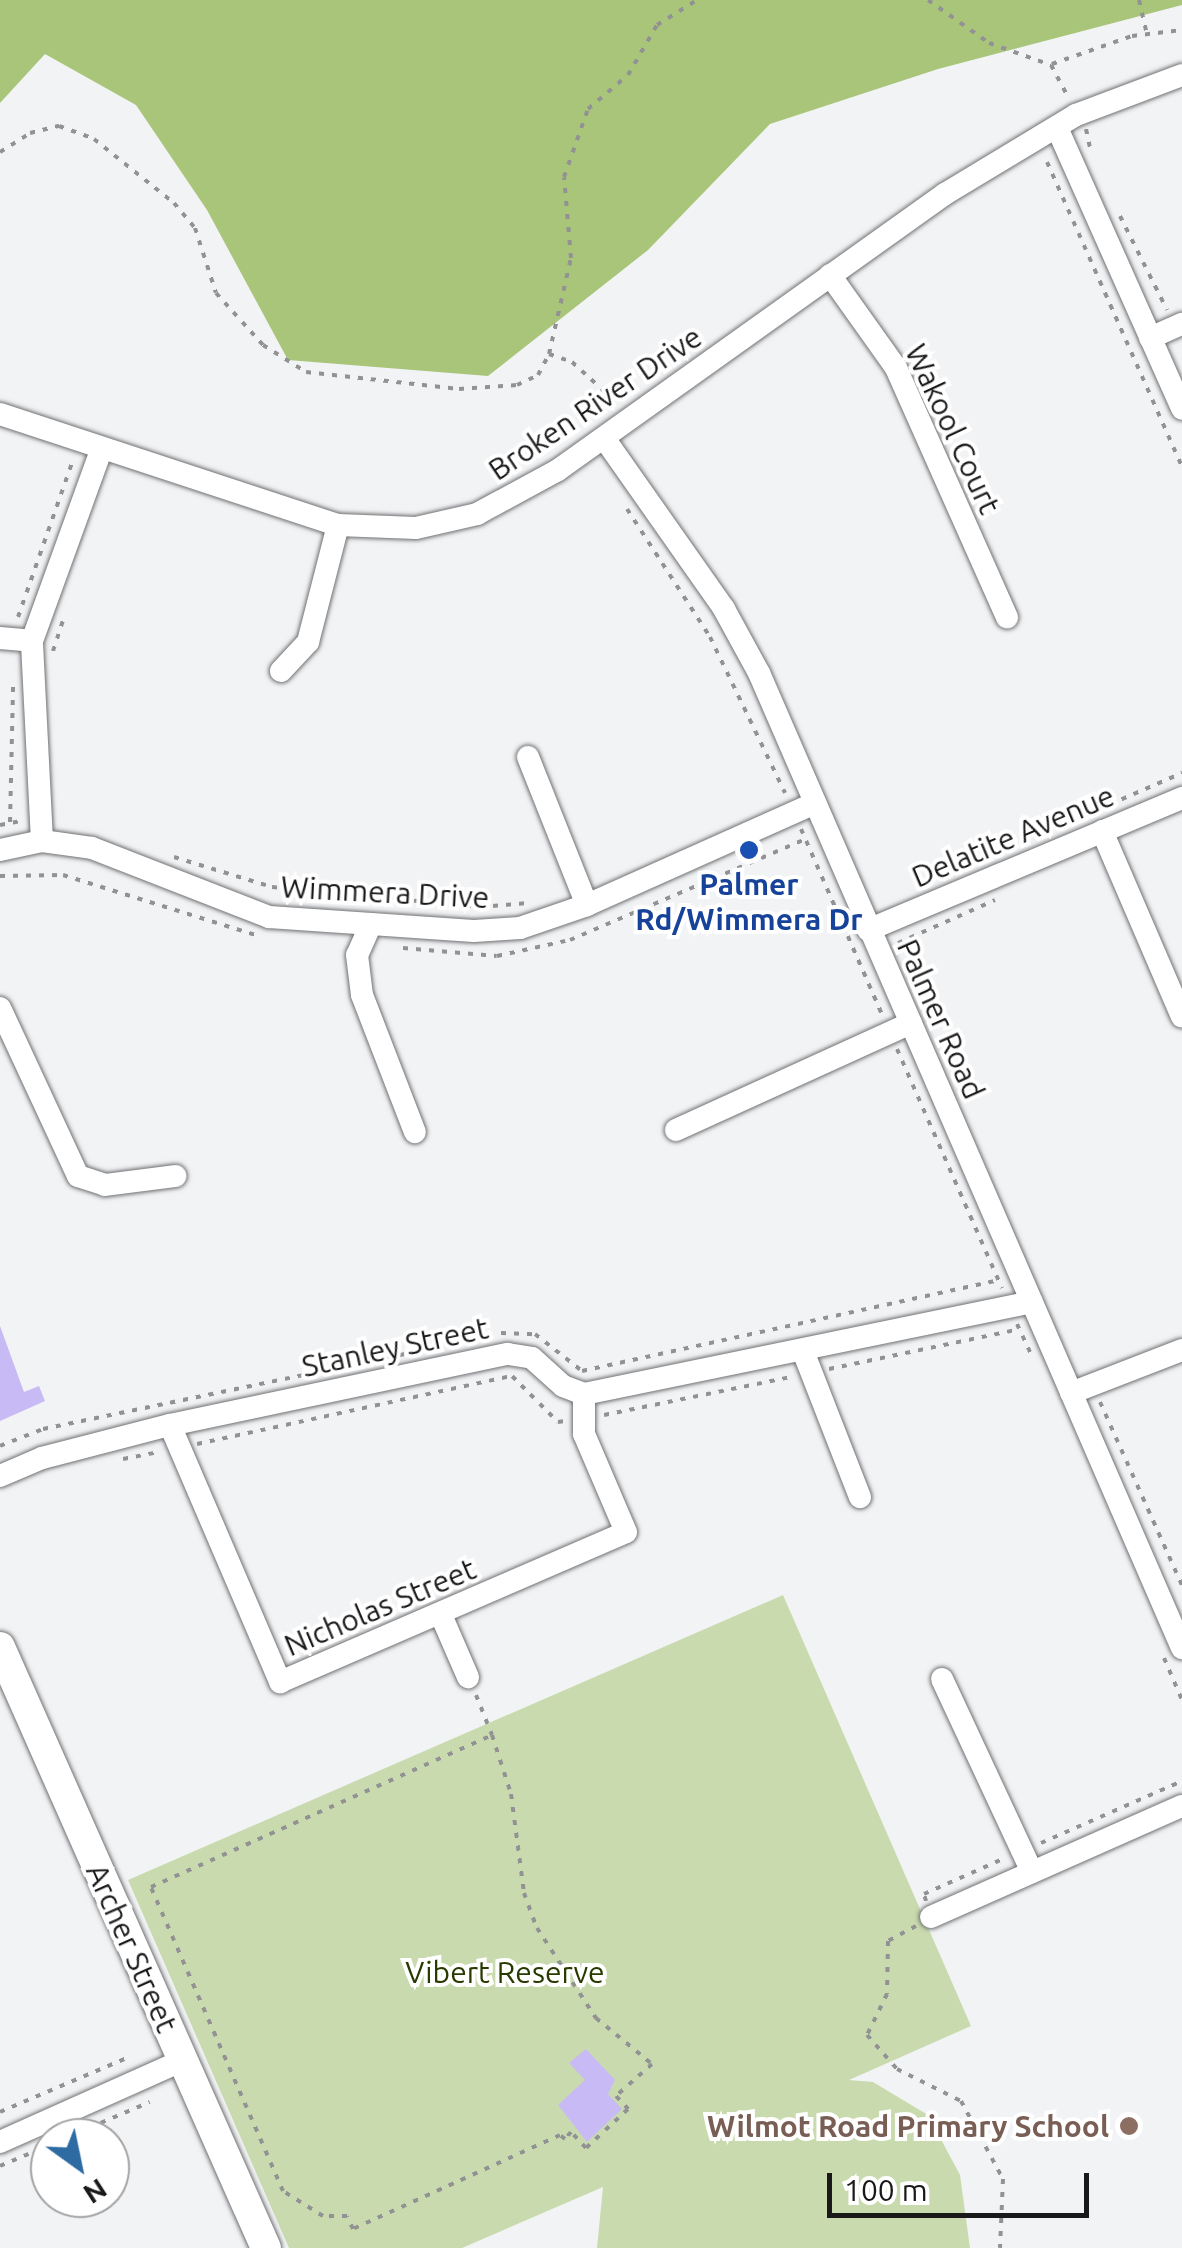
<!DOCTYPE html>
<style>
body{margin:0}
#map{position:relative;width:1182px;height:2248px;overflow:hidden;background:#f2f3f5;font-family:Ubuntu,sans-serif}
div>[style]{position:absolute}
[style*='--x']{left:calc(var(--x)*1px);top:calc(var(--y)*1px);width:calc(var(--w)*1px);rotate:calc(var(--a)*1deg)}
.green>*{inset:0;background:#c9dbae}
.forest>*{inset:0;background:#a8c57a}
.building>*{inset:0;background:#c8baf5}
.path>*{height:4px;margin-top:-2px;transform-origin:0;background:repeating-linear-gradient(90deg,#929294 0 5px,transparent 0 13px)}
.roads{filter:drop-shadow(0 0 2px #707173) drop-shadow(0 0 2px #707173)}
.minor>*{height:22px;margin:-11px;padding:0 11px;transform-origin:11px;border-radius:11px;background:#fff}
.secondary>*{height:30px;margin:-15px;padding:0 15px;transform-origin:15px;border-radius:15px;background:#fff}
.dots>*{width:28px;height:28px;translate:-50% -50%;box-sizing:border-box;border:5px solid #fff;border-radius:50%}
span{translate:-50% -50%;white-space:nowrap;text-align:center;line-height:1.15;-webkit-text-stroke:8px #fff;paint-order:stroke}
.street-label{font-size:30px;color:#19191a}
.transit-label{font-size:30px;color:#164399;font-weight:700}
.park-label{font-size:30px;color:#293a01}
.education-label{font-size:30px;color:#785e54;font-weight:700}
.right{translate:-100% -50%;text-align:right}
.north{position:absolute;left:30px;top:2118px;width:100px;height:100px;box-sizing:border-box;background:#fff;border:2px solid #a3a3a3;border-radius:50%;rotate:147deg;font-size:28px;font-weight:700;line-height:40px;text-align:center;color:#19191a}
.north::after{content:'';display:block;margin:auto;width:35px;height:45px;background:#2e6ba2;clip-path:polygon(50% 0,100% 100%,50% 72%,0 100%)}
.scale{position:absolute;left:827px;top:2173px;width:262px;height:45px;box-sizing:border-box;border:5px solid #19191a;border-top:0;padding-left:12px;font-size:30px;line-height:35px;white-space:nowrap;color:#19191a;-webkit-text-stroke:8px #fff;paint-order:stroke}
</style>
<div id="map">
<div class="green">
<i style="clip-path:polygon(783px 1595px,971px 2026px,849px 2080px,873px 2082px,928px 2115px,960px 2175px,970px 2248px,597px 2248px,603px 2187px,462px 2248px,289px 2248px,128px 1880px)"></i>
</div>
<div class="forest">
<i style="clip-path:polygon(0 0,1182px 0,1182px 5px,938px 69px,770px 124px,648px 250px,488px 376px,288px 360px,207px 210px,136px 105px,45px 54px,0 103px)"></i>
</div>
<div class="building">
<i style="clip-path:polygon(0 1326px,24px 1392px,39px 1386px,45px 1401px,0 1421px)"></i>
<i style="clip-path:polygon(586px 2049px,615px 2080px,608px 2094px,622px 2109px,587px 2142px,558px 2105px,585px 2080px,569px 2063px)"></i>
</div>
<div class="path">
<i style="--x:928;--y:0;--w:75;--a:35.2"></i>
<i style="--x:989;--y:43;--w:66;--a:19.5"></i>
<i style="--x:1051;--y:65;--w:38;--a:62"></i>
<i style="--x:1139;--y:0;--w:35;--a:77"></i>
<i style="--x:1052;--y:64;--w:85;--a:-19.3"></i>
<i style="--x:1132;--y:36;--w:50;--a:-6.8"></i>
<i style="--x:1086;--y:129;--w:25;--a:78"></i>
<i style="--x:0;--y:152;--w:36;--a:-32"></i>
<i style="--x:30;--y:133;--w:30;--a:-14"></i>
<i style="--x:59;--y:126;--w:37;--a:20"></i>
<i style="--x:94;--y:139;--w:102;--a:38.7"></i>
<i style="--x:174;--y:203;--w:33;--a:50"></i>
<i style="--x:195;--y:228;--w:68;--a:72.1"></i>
<i style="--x:216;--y:293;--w:70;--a:47.9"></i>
<i style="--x:263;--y:345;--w:51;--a:32.1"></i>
<i style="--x:306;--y:372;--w:154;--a:6.3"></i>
<i style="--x:459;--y:389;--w:58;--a:-3.9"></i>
<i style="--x:517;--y:385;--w:23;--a:-25"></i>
<i style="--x:538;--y:375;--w:24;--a:-62"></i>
<i style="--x:549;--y:354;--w:98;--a:-77.1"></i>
<i style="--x:571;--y:258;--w:81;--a:-94.9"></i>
<i style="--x:564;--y:177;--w:72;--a:-70.6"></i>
<i style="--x:588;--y:109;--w:52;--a:-40.4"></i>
<i style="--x:628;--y:75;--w:58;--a:-59.9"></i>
<i style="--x:657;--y:25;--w:47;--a:-32"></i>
<i style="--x:1047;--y:162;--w:333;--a:66.1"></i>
<i style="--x:1120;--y:216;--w:105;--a:63.4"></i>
<i style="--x:549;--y:354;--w:24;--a:19"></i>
<i style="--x:572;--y:362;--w:61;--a:42.3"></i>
<i style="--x:627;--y:509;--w:153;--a:57"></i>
<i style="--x:710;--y:637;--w:173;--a:64.3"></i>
<i style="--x:18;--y:617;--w:163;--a:-70.7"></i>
<i style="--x:53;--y:651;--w:36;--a:-72"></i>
<i style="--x:1074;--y:820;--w:118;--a:-23.5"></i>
<i style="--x:10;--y:822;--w:135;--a:-88.7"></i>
<i style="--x:0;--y:825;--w:20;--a:-11"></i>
<i style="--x:801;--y:829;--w:205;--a:66.4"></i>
<i style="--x:174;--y:857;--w:102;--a:17"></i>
<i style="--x:272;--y:887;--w:209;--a:5.5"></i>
<i style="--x:480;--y:907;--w:48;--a:-4.8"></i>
<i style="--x:0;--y:876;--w:63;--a:-0.9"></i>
<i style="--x:63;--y:875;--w:205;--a:17.3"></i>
<i style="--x:898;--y:943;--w:106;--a:-23.9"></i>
<i style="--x:403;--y:948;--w:94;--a:4.9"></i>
<i style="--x:497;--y:956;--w:75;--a:-12.4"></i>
<i style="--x:570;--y:940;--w:257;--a:-23.2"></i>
<i style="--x:897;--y:1049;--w:261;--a:66.3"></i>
<i style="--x:1017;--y:1324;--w:35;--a:65"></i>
<i style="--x:501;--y:1333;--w:34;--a:2"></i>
<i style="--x:535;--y:1334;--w:60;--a:38.2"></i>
<i style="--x:582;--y:1371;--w:426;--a:-12.3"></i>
<i style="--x:829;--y:1369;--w:195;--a:-11.8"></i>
<i style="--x:1100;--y:1402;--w:201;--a:65.9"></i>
<i style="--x:604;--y:1415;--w:190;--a:-11.5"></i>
<i style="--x:197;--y:1444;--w:322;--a:-12.2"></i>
<i style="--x:512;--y:1376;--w:65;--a:45"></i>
<i style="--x:558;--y:1422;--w:7;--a:-8"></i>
<i style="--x:0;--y:1446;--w:46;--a:-21.6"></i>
<i style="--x:43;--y:1429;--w:398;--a:-11.7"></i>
<i style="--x:123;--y:1459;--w:36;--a:-11"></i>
<i style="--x:1164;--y:1658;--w:46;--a:66.8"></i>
<i style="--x:476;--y:1695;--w:43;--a:68.2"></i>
<i style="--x:492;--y:1735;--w:62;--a:72.1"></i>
<i style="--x:511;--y:1794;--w:100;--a:82.5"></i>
<i style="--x:524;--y:1893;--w:37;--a:70"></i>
<i style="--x:537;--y:1928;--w:108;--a:56.8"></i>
<i style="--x:596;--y:2018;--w:72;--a:39.4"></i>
<i style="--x:652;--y:2064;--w:48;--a:138.4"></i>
<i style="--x:616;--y:2096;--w:18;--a:47"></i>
<i style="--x:628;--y:2109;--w:57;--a:137.1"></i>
<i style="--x:586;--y:2148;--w:22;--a:-133"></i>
<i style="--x:571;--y:2132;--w:9;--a:131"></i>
<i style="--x:565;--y:2139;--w:6;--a:-141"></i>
<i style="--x:560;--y:2135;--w:227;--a:155.6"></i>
<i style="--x:353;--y:2229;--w:14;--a:-115"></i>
<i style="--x:347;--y:2216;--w:24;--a:180"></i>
<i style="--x:323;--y:2216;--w:47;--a:-148"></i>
<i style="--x:283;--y:2191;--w:331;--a:-113.5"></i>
<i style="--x:151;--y:1887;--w:373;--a:-24"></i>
<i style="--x:1041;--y:1843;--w:154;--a:-23.7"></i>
<i style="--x:926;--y:1901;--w:7;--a:-106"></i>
<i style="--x:924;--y:1894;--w:89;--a:-24"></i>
<i style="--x:916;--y:1926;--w:32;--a:152"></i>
<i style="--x:888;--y:1941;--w:53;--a:91.1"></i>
<i style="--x:887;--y:1994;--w:46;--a:116"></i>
<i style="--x:867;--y:2035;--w:45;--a:48.6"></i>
<i style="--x:897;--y:2069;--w:72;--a:26.6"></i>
<i style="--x:961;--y:2101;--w:89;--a:61.7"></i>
<i style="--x:1003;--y:2179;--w:69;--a:92.5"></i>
<i style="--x:0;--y:2112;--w:142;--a:-23.1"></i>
<i style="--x:65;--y:2138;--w:92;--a:-23"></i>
<i style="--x:0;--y:2166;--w:54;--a:-22.8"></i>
</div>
<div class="roads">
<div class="minor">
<i style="--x:1058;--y:130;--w:305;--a:66"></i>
<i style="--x:830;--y:275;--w:114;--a:54.6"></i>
<i style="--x:896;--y:368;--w:273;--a:66"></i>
<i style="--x:1150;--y:338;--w:35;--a:-24"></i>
<i style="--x:0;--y:414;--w:356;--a:18.2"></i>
<i style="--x:338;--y:525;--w:78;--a:2.2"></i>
<i style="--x:416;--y:528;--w:63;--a:-12.9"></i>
<i style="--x:477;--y:514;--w:92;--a:-28.5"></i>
<i style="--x:558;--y:470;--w:475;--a:-35.5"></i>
<i style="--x:945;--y:194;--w:153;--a:-31.1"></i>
<i style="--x:1076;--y:115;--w:113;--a:-20.7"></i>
<i style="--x:604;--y:438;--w:209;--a:54.9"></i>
<i style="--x:724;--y:609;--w:73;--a:61.3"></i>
<i style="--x:759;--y:673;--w:1063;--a:66.55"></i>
<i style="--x:0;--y:638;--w:32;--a:5"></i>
<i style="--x:281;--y:671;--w:40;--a:-47"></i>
<i style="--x:308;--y:642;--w:121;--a:-75.6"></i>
<i style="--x:528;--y:757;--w:159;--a:68.3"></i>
<i style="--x:1102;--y:831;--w:202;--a:66.7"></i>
<i style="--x:42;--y:841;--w:200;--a:-92.9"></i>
<i style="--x:32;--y:641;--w:205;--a:-70.1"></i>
<i style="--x:0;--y:850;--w:43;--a:-12.1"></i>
<i style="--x:42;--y:841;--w:50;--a:8"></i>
<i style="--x:92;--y:848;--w:190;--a:21.3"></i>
<i style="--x:269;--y:917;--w:205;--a:3.9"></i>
<i style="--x:474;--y:931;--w:46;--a:-3.7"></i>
<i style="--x:520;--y:928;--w:71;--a:-18.9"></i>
<i style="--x:587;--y:905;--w:250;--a:-24.1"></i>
<i style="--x:371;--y:924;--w:34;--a:114"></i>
<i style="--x:357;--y:955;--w:40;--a:82.9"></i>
<i style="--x:362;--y:995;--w:147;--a:68.9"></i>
<i style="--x:868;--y:930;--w:341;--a:-22.8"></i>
<i style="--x:0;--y:1008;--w:185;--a:65.1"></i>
<i style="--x:78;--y:1176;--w:28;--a:18"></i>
<i style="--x:105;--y:1185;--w:71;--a:-7.3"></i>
<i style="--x:676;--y:1130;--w:258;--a:-24.5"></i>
<i style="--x:803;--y:1351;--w:157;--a:68.7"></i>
<i style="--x:1071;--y:1393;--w:119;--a:-21.2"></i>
<i style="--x:170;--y:1425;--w:280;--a:66.8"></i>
<i style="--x:280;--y:1682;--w:377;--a:-23.4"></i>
<i style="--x:626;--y:1532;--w:107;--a:-113.2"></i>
<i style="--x:584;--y:1434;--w:40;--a:-90"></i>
<i style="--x:0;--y:1476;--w:46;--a:-23.2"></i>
<i style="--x:42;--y:1458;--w:132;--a:-14.5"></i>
<i style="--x:170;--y:1425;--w:345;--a:-11.9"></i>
<i style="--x:508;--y:1354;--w:24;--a:9"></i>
<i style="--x:532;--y:1358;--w:42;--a:42.1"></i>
<i style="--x:563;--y:1386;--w:22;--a:21"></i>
<i style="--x:584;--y:1394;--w:457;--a:-11.6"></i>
<i style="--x:441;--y:1615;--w:68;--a:66.5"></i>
<i style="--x:942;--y:1679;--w:213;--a:65"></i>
<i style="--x:931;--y:1917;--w:274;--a:-23.9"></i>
<i style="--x:0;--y:2142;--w:201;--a:-24.1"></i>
</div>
<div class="secondary">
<i style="--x:0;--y:1647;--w:657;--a:66.13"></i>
</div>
</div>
<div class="dots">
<i style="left:749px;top:850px;background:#1a4fb4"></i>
<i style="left:1129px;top:2126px;background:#8d6e63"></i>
</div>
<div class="street-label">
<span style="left:595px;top:403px;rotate:-34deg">Broken River Drive</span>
<span style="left:953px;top:429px;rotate:65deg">Wakool Court</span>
<span style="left:1013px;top:836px;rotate:-23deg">Delatite Avenue</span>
<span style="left:385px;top:892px;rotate:3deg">Wimmera Drive</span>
<span style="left:941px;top:1019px;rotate:66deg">Palmer Road</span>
<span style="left:395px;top:1347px;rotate:-12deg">Stanley Street</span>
<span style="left:380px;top:1607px;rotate:-23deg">Nicholas Street</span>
<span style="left:132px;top:1948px;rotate:66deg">Archer Street</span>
</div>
<div class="transit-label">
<span style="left:749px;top:901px">Palmer<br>Rd/Wimmera Dr</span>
</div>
<div class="park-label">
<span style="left:505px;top:1972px">Vibert Reserve</span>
</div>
<div class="education-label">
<span class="right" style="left:1109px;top:2126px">Wilmot Road Primary School</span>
</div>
<div class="north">N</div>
<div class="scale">100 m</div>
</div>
